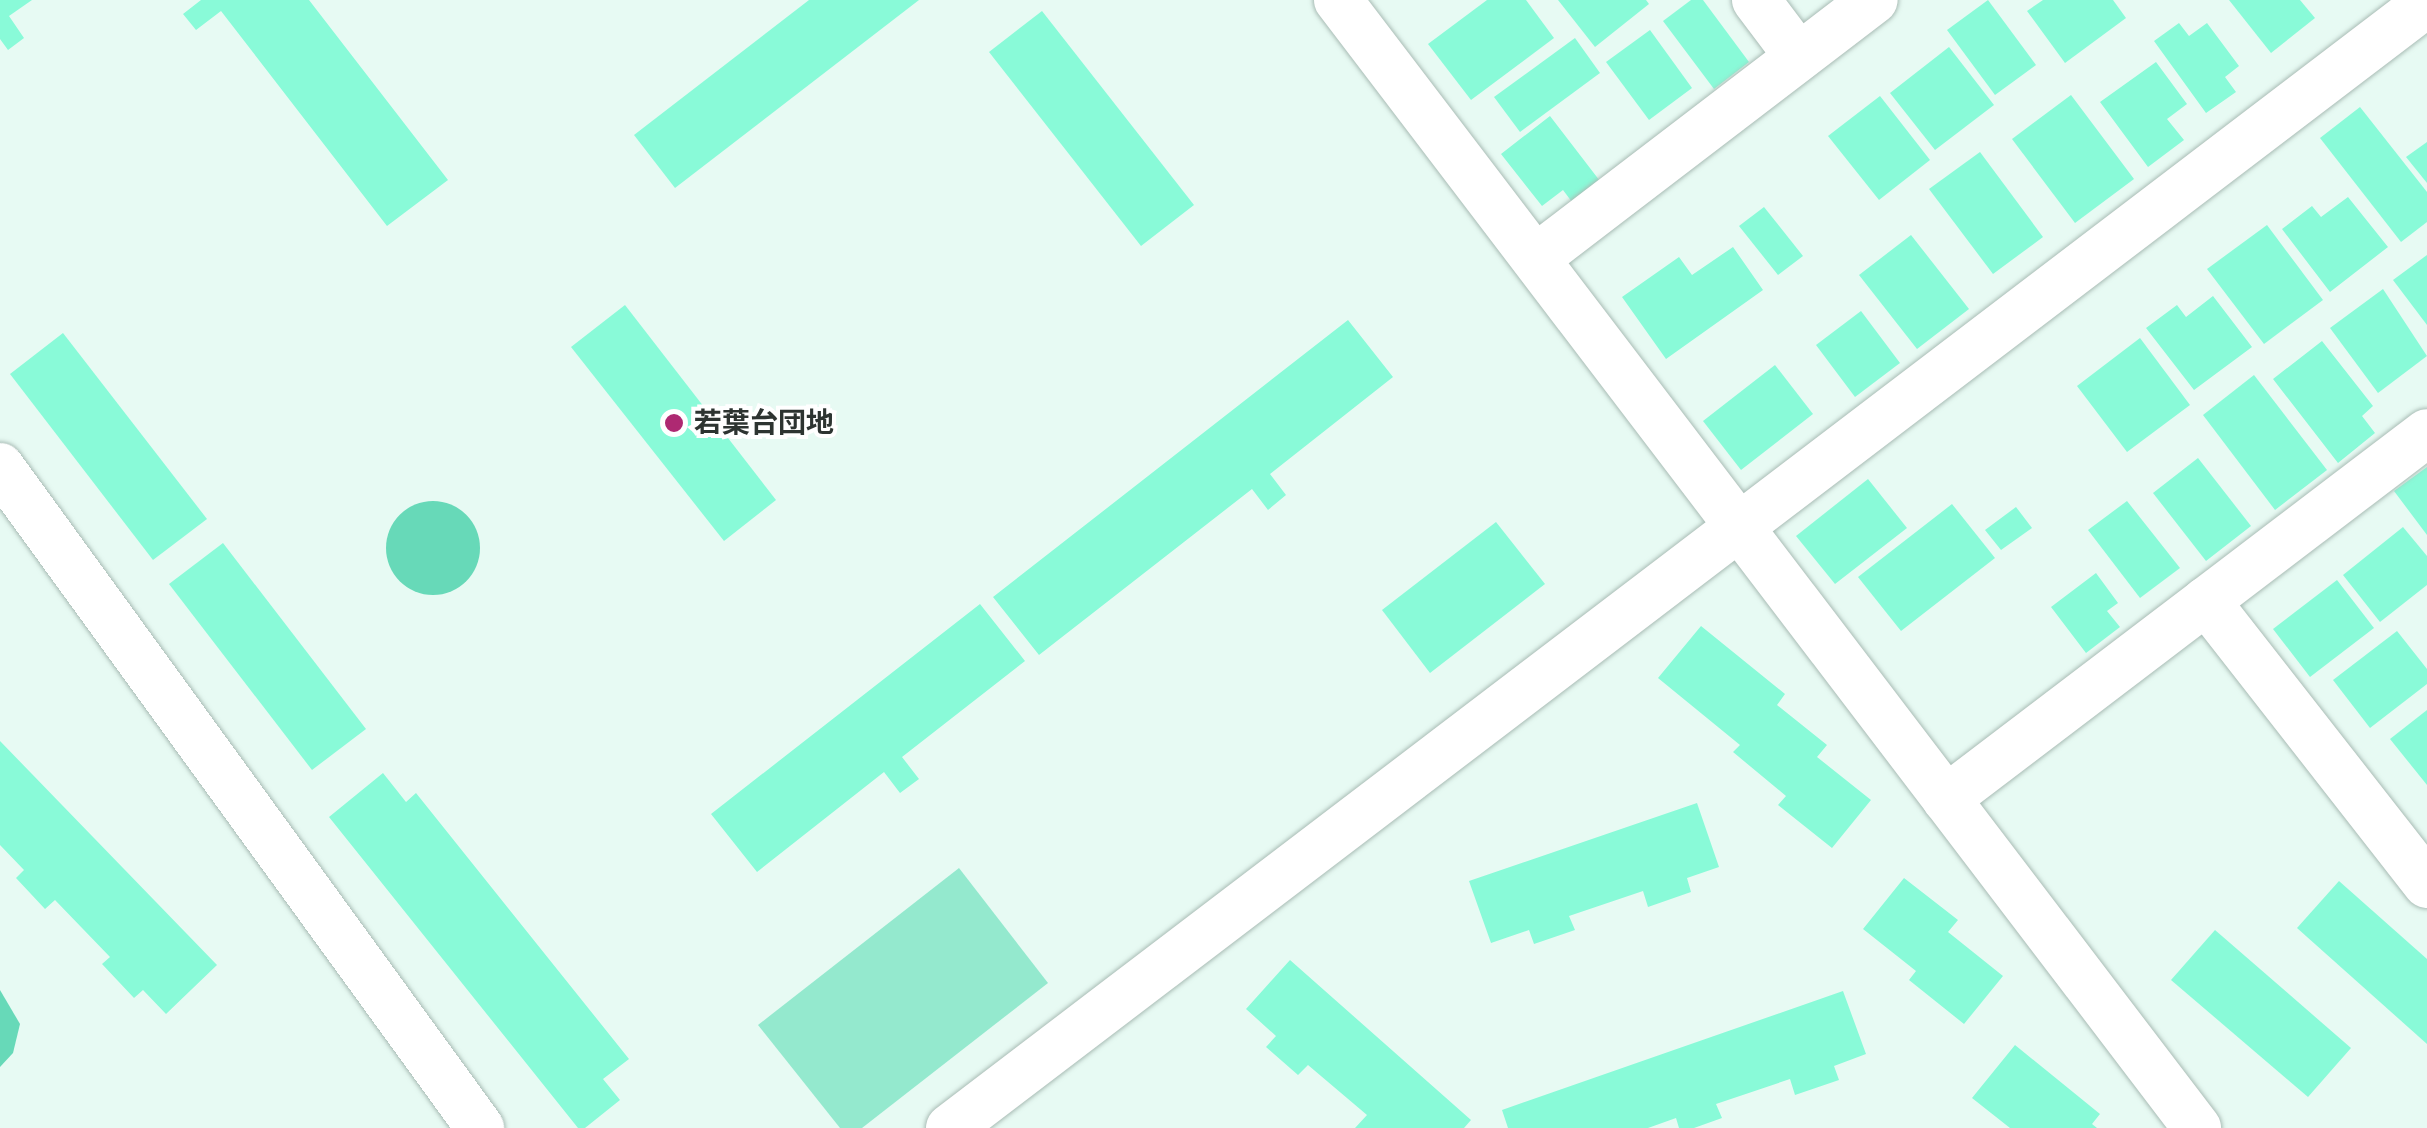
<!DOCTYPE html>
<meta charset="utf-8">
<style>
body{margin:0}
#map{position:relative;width:2427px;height:1128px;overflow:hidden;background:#e7faf3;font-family:"DM Sans","Noto Sans JP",sans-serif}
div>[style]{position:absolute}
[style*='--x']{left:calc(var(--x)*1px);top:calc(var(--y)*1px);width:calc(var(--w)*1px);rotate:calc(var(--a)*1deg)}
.green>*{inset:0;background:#94e9ce}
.water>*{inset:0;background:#67d9b8}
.round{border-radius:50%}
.building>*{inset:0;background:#89fad8}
.roads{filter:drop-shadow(0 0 2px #a9bcb5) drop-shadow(0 0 2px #a9bcb5)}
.minor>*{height:48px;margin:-24px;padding:0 24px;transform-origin:24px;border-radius:24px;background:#fff}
.dots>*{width:28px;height:28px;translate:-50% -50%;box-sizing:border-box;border:5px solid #fff;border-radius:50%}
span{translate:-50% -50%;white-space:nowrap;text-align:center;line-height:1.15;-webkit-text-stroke:8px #fff;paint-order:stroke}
.poi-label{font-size:28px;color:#2d3431;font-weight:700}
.left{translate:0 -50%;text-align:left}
</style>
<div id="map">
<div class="green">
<i style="clip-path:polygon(959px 868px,1048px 983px,862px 1128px,840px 1128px,758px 1025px)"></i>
</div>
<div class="water">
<i class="round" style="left:386px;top:501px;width:94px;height:94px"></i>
<i style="clip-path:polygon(0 990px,20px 1024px,13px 1053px,0 1067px)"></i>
</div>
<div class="building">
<i style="clip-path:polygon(0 0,32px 0,9px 16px,24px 38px,8px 50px,0 39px)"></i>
<i style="clip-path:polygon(201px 0,309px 0,448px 180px,387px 226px,221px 11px,196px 30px,183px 14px)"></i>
<i style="clip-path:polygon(809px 0,919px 0,675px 188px,634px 135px)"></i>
<i style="clip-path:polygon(1487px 0,1526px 0,1554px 38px,1471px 100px,1428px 44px)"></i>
<i style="clip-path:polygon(1558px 0,1646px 0,1649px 4px,1595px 47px)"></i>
<i style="clip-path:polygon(1691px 0,1703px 0,1749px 62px,1714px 89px,1663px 21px)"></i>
<i style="clip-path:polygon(1988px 0,2036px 65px,1995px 95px,1947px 30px)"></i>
<i style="clip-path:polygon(2043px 0,2113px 0,2126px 18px,2065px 63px,2027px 11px)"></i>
<i style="clip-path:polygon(2229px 0,2300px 0,2315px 18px,2271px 53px)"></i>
<i style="clip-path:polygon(1042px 11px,1194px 205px,1141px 246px,989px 52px)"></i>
<i style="clip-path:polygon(2179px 23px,2189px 36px,2207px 23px,2239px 66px,2225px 77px,2236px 92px,2206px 113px,2154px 41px)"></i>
<i style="clip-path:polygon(1650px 30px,1692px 88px,1649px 120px,1606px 62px)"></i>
<i style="clip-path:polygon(1575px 38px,1600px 73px,1520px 132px,1494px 97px)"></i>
<i style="clip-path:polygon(1949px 47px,1994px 105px,1935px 150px,1890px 93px)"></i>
<i style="clip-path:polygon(2156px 62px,2187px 104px,2167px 119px,2184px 140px,2148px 167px,2100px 102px)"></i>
<i style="clip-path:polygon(2071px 95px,2134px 179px,2075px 223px,2012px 139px)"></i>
<i style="clip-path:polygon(1880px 96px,1930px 160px,1879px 200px,1828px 136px)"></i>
<i style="clip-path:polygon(2360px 107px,2427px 192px,2427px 222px,2401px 242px,2320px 138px)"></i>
<i style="clip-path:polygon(1550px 116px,1603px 185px,1575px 206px,1563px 190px,1542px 206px,1501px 154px)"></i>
<i style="clip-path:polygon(2427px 142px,2427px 183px,2406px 157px)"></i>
<i style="clip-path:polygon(1980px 152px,2043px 237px,1993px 274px,1929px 189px)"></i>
<i style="clip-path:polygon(2348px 197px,2388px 247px,2330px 292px,2282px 229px,2312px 206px,2321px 217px)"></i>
<i style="clip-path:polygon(1764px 207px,1803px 256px,1778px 275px,1739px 226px)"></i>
<i style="clip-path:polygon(2267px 225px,2323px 300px,2264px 344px,2207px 269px)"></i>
<i style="clip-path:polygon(1911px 235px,1969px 309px,1917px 349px,1859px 275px)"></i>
<i style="clip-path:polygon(1733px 247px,1763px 290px,1666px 359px,1622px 297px,1679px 257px,1692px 275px)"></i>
<i style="clip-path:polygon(2427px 255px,2427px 325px,2393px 280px)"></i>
<i style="clip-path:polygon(2383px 289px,2427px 356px,2378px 393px,2330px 328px)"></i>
<i style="clip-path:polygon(2213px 296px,2252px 347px,2194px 390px,2146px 328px,2177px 305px,2186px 317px)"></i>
<i style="clip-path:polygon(625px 305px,776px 500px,724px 541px,571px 347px)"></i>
<i style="clip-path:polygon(1861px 311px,1900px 363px,1855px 397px,1816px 345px)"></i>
<i style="clip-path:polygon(1348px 320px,1393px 377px,1270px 474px,1286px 495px,1268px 510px,1252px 489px,1039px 655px,993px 597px)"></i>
<i style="clip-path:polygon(63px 333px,207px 519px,153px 560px,10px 374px)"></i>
<i style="clip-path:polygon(2140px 338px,2190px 405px,2127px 452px,2077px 386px)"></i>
<i style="clip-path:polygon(2322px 341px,2373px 406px,2362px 416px,2375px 433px,2338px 463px,2273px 379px)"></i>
<i style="clip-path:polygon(1775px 365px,1813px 414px,1741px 470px,1703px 421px)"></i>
<i style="clip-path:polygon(2254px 375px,2327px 470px,2275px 510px,2203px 415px)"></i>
<i style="clip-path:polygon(2198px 458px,2251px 526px,2206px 561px,2153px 493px)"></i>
<i style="clip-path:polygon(2427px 467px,2427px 535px,2394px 491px)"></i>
<i style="clip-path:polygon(1868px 479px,1907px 528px,1835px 584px,1796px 536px)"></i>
<i style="clip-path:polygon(2127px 501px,2180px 568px,2140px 598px,2088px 530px)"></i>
<i style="clip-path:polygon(1952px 504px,1995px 558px,1901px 631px,1858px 577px)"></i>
<i style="clip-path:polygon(2016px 507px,2032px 528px,2001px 550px,1985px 530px)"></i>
<i style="clip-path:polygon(1496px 522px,1545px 584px,1430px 673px,1382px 610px)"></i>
<i style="clip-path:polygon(2403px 527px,2427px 556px,2427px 585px,2380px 622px,2343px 575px)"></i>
<i style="clip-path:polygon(223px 543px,366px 729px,312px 770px,169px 584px)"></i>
<i style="clip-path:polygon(2096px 573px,2118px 603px,2107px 611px,2120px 627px,2086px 653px,2051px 607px)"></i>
<i style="clip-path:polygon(2337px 580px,2374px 628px,2310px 677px,2273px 629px)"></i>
<i style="clip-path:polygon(980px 604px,1025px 661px,902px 757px,919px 779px,900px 793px,884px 772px,757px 872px,711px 814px)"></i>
<i style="clip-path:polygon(1701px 626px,1785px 694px,1777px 705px,1827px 745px,1817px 757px,1871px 800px,1832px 848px,1778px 805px,1786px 796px,1733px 752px,1740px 745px,1658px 678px)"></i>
<i style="clip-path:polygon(2397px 631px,2427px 669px,2427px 684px,2370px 728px,2333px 680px)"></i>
<i style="clip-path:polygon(2427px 710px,2427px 785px,2390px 739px)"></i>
<i style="clip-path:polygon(0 741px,217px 965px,166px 1014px,143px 990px,134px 998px,102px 964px,110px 957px,55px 900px,45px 909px,16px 878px,24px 870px,0 845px)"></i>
<i style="clip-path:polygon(383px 773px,406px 802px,416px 793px,629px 1059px,603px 1079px,620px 1100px,585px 1128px,578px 1128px,329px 817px)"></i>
<i style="clip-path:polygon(1697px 803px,1719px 867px,1687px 878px,1691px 892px,1648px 907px,1643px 891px,1569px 916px,1575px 930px,1534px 944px,1529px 930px,1491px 943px,1469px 881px)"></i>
<i style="clip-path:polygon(1904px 878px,1958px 920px,1948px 932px,2003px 976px,1964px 1024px,1909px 980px,1916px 971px,1863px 929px)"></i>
<i style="clip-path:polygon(2339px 881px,2427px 959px,2427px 1044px,2297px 928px)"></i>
<i style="clip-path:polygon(2215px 930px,2351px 1048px,2308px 1097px,2171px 980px)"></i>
<i style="clip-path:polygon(1290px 960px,1471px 1120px,1464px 1128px,1355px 1128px,1367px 1115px,1308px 1065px,1298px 1075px,1266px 1047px,1276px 1036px,1246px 1009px)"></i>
<i style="clip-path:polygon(1843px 991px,1866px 1054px,1834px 1066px,1839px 1080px,1795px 1095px,1790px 1079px,1716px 1104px,1722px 1118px,1694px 1128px,1679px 1128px,1676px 1118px,1648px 1128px,1508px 1128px,1502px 1110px)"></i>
<i style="clip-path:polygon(2015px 1045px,2100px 1114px,2092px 1124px,2097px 1128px,2010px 1128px,1972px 1098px)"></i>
</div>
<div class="roads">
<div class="minor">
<i style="--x:1338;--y:0;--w:1418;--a:52.71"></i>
<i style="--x:1756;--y:0;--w:71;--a:53"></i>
<i style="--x:1536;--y:258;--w:425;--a:-37.4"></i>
<i style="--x:0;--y:467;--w:817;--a:54.01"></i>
<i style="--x:2206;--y:601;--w:359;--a:52"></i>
<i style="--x:1946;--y:799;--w:604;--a:-37.27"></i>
<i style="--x:950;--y:1128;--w:1857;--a:-37.3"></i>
</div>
</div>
<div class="dots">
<i style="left:674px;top:423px;background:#ae2972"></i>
</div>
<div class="poi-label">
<span class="left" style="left:694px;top:423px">若葉台団地</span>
</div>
</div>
